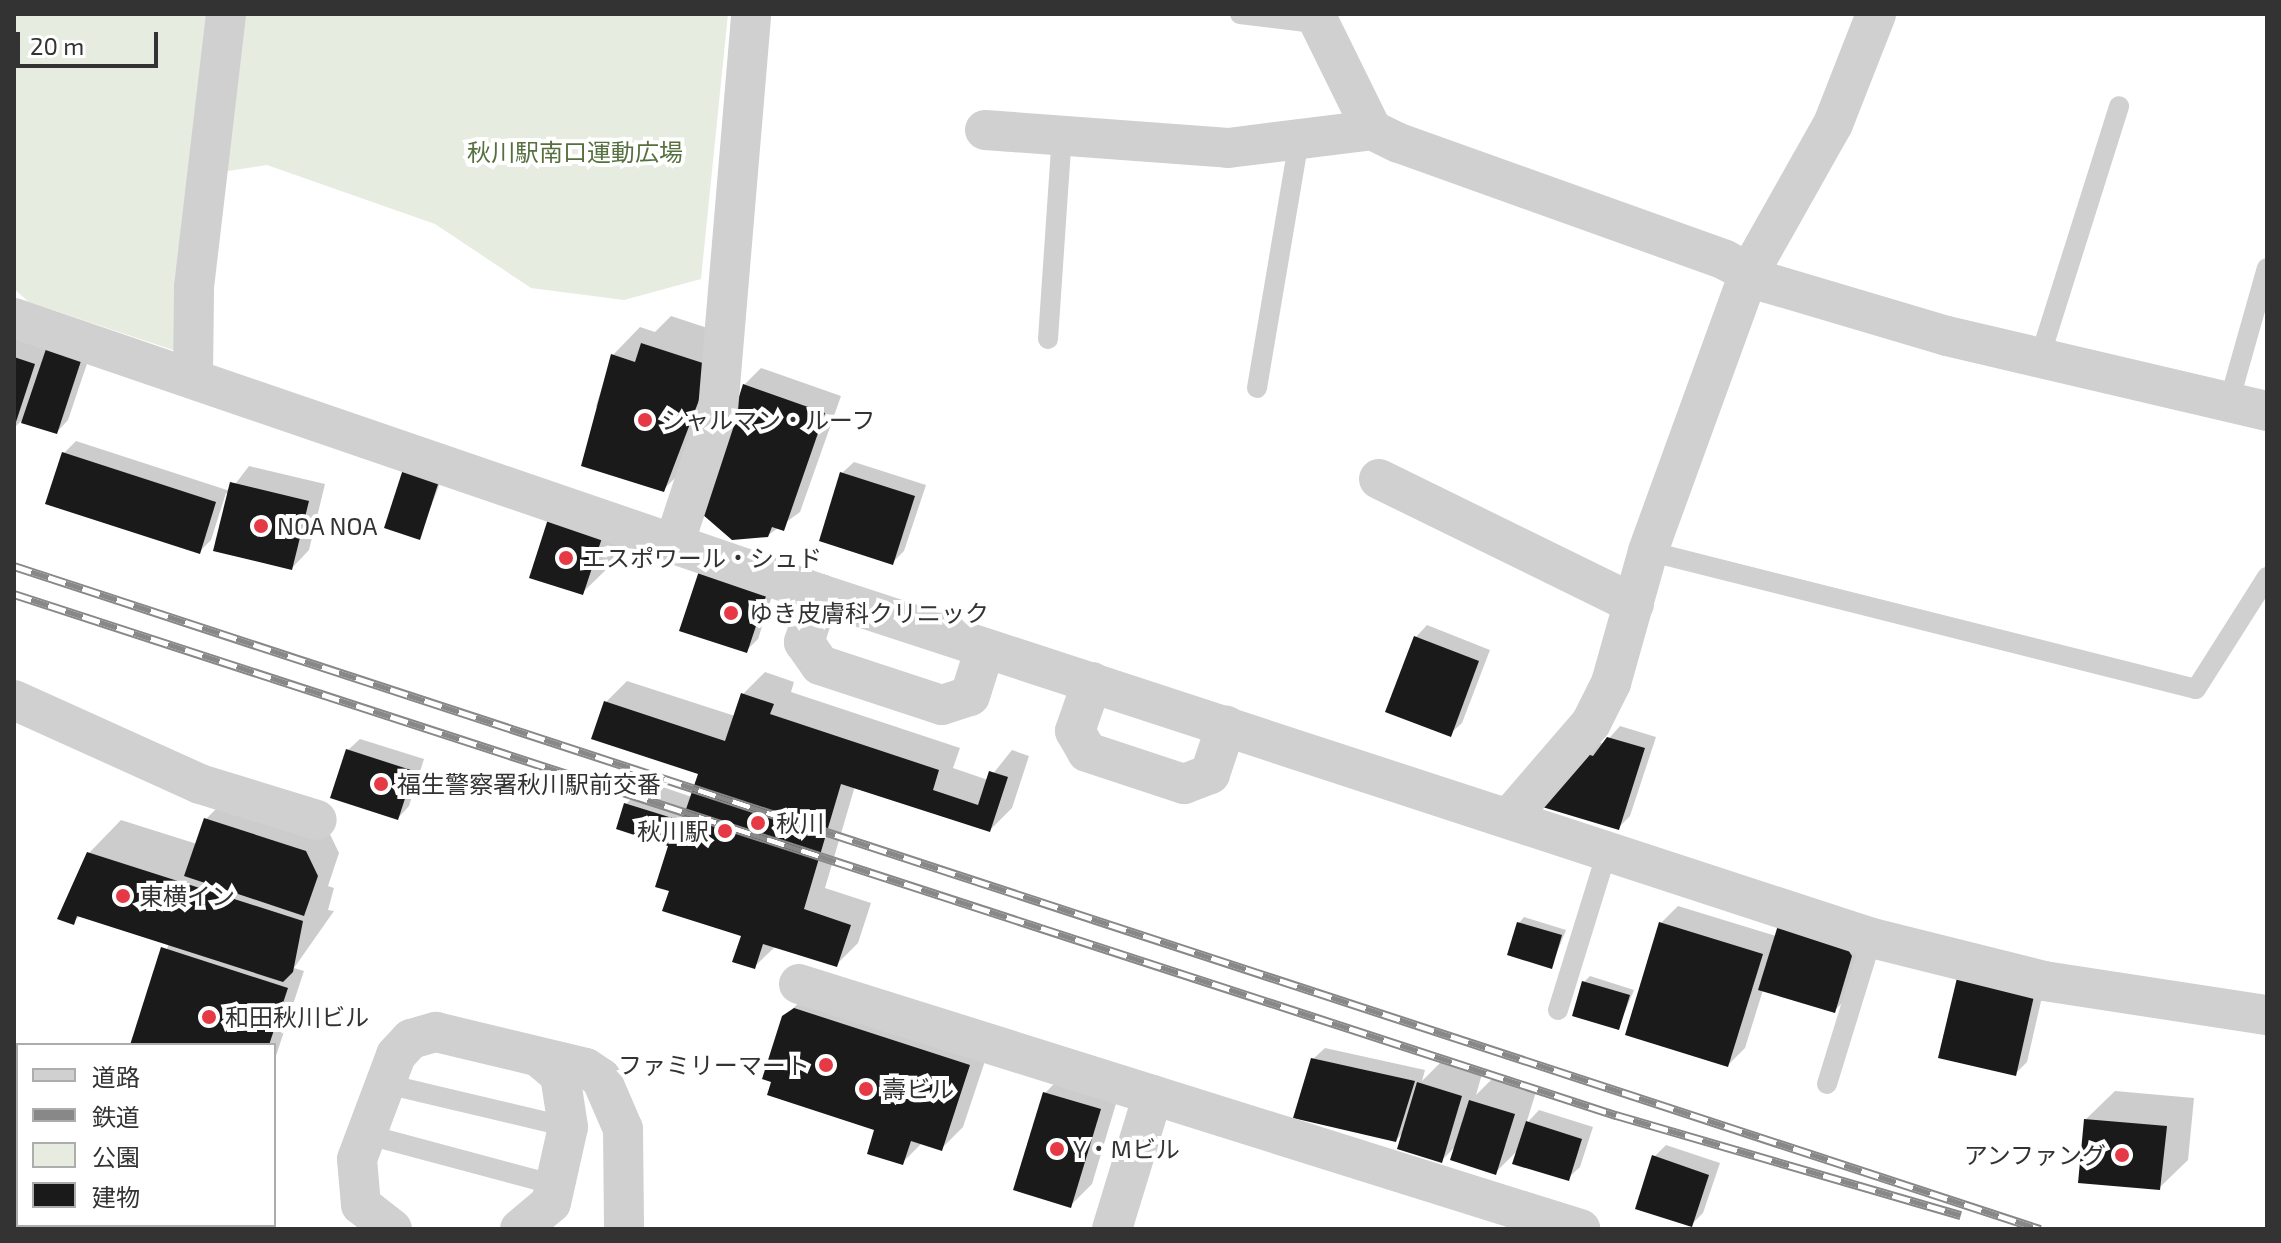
<!DOCTYPE html>
<meta charset="utf-8">
<style>
body{margin:0}
#map{position:relative;width:2281px;height:1243px;overflow:hidden;background:#fff;font-family:"Exo 2","Noto Sans JP",sans-serif}
div>[style]{position:absolute}
[style*='--x']{left:calc(var(--x)*1px);top:calc(var(--y)*1px);width:calc(var(--w)*1px);rotate:calc(var(--a)*1deg)}
.green>*{inset:0;background:#e6ecdf}
.shadow>*{inset:0;background:#0003}
.building>*{inset:0;background:#1a1a1a}
.service>*{height:20px;margin:-10px;padding:0 10px;transform-origin:10px;border-radius:10px;background:#d0d0d0}
.minor>*{height:40px;margin:-20px;padding:0 20px;transform-origin:20px;border-radius:20px;background:#d0d0d0}
.rail>*{height:9px;margin-top:-4.5px;transform-origin:0;background:repeating-linear-gradient(90deg,#fff 0 18px,#888 0 36px);box-sizing:border-box;border-block:2px solid #888}
.dots>*{width:22px;height:22px;translate:-50% -50%;box-sizing:border-box;border:4px solid #fff;border-radius:50%}
span{translate:-50% -50%;white-space:nowrap;text-align:center;line-height:1.15;-webkit-text-stroke:8px #fff;paint-order:stroke}
.park-label{font-size:24px;color:#56703f}
.poi-label{font-size:24px;color:#333}
.left{translate:0 -50%;text-align:left}
.right{translate:-100% -50%;text-align:right}
.frame{position:absolute;inset:0;border:16px solid #333;pointer-events:none}
.legend{position:absolute;left:16px;top:1043px;width:260px;height:184px;box-sizing:border-box;background:#fff;border:2px solid #adadad;margin:0;padding:10px 14px;list-style:none;font-size:24px;color:#333}
.legend li{display:flex;align-items:center;gap:16px;height:40px}
.legend b{width:40px;border:2px solid #adadad}
.scale{position:absolute;left:16px;top:32px;width:142px;height:36px;box-sizing:border-box;border:4px solid #333;border-top:0;padding-left:10px;font-size:24px;line-height:28px;white-space:nowrap;color:#333;-webkit-text-stroke:6px #fff;paint-order:stroke}
</style>
<div id="map">
<div class="green">
<i style="clip-path:polygon(16px 14px,209px 14px,182px 353px,29px 302px,14px 289px)"></i>
<i style="clip-path:polygon(239px 14px,728px 14px,701px 279px,624px 300px,531px 288px,435px 224px,267px 165px,221px 172px)"></i>
</div>
<div class="shadow">
<i style="clip-path:polygon(671px 316px,738px 338px,691px 462px,663px 490px,596px 406px,612px 356px,640px 327px,655px 332px)"></i>
<i style="clip-path:polygon(14px 320px,92px 349px,68px 420px,57px 432px,21px 421px,14px 428px)"></i>
<i style="clip-path:polygon(761px 368px,841px 396px,800px 512px,767px 536px,744px 385px)"></i>
<i style="clip-path:polygon(76px 441px,230px 491px,249px 466px,325px 484px,309px 550px,292px 568px,226px 493px,211px 540px,199px 552px,64px 453px)"></i>
<i style="clip-path:polygon(854px 462px,926px 485px,904px 551px,892px 563px,842px 473px)"></i>
<i style="clip-path:polygon(444px 473px,419px 537px,386px 527px)"></i>
<i style="clip-path:polygon(629px 509px,611px 565px,582px 593px,532px 576px)"></i>
<i style="clip-path:polygon(777px 581px,758px 639px,746px 651px,682px 630px)"></i>
<i style="clip-path:polygon(1427px 625px,1490px 650px,1462px 723px,1450px 734px,1416px 637px)"></i>
<i style="clip-path:polygon(765px 672px,794px 682px,791px 692px,960px 748px,953px 768px,988px 780px,1012px 750px,1029px 756px,1012px 808px,990px 830px,855px 786px,825px 888px,871px 903px,858px 943px,836px 965px,776px 946px,755px 966px,744px 935px,671px 890px,671px 845px,626px 804px,648px 782px,692px 797px,700px 772px,606px 702px,627px 681px,735px 716px,743px 694px)"></i>
<i style="clip-path:polygon(1620px 726px,1656px 737px,1630px 816px,1618px 828px,1542px 805px,1594px 741px,1604px 744px)"></i>
<i style="clip-path:polygon(360px 739px,424px 759px,409px 806px,398px 818px,348px 750px)"></i>
<i style="clip-path:polygon(228px 797px,328px 830px,339px 853px,328px 886px,334px 888px,328px 910px,334px 911px,294px 968px,304px 971px,274px 1062px,274px 1045px,132px 1045px,169px 943px,81px 915px,73px 922px,59px 917px,89px 853px,121px 820px,197px 844px,206px 819px)"></i>
<i style="clip-path:polygon(1678px 906px,1776px 936px,1862px 944px,1846px 999px,1834px 1011px,1763px 990px,1745px 1048px,1728px 1065px,1661px 923px)"></i>
<i style="clip-path:polygon(1524px 917px,1566px 930px,1551px 967px,1519px 923px)"></i>
<i style="clip-path:polygon(1590px 976px,1634px 990px,1618px 1028px,1584px 982px)"></i>
<i style="clip-path:polygon(2045px 984px,2027px 1062px,2015px 1074px,1941px 1056px)"></i>
<i style="clip-path:polygon(807px 995px,991px 1043px,963px 1127px,941px 1149px,922px 1143px,902px 1163px,877px 1128px,774px 1081px,784px 1017px)"></i>
<i style="clip-path:polygon(1325px 1048px,1425px 1070px,1422px 1081px,1441px 1062px,1482px 1074px,1476px 1095px,1492px 1079px,1536px 1092px,1526px 1124px,1539px 1110px,1593px 1127px,1580px 1167px,1568px 1178px,1519px 1149px,1496px 1172px,1457px 1145px,1441px 1161px,1405px 1131px,1396px 1140px,1313px 1059px)"></i>
<i style="clip-path:polygon(1067px 1071px,1121px 1087px,1092px 1184px,1070px 1206px,1045px 1093px)"></i>
<i style="clip-path:polygon(2115px 1091px,2194px 1098px,2188px 1160px,2159px 1188px,2086px 1119px)"></i>
<i style="clip-path:polygon(14px 1108px,18px 1109px,18px 1218px,14px 1216px)"></i>
<i style="clip-path:polygon(1666px 1145px,1720px 1163px,1703px 1213px,1691px 1225px,1654px 1157px)"></i>
</div>
<div class="building">
<i style="clip-path:polygon(641px 343px,712px 366px,664px 492px,581px 466px,611px 354px,635px 362px)"></i>
<i style="clip-path:polygon(46px 349px,81px 361px,57px 434px,21px 423px)"></i>
<i style="clip-path:polygon(14px 357px,35px 364px,15px 425px,14px 425px)"></i>
<i style="clip-path:polygon(743px 384px,825px 413px,784px 531px,772px 527px,768px 537px,732px 540px,702px 514px)"></i>
<i style="clip-path:polygon(62px 452px,216px 502px,200px 554px,45px 504px)"></i>
<i style="clip-path:polygon(404px 466px,440px 478px,420px 540px,384px 528px)"></i>
<i style="clip-path:polygon(840px 472px,915px 496px,893px 565px,819px 541px)"></i>
<i style="clip-path:polygon(230px 482px,309px 501px,292px 570px,213px 551px)"></i>
<i style="clip-path:polygon(548px 519px,602px 538px,583px 595px,529px 578px)"></i>
<i style="clip-path:polygon(699px 571px,767px 593px,747px 653px,679px 631px)"></i>
<i style="clip-path:polygon(1414px 636px,1479px 661px,1451px 737px,1385px 712px)"></i>
<i style="clip-path:polygon(741px 693px,774px 704px,770px 714px,939px 770px,933px 790px,978px 805px,989px 771px,1008px 777px,990px 832px,841px 784px,804px 909px,851px 925px,837px 967px,763px 944px,755px 969px,732px 962px,741px 936px,662px 911px,669px 891px,655px 887px,668px 846px,616px 829px,624px 803px,682px 821px,698px 774px,591px 739px,604px 701px,725px 741px)"></i>
<i style="clip-path:polygon(1607px 737px,1645px 748px,1619px 830px,1539px 806px,1581px 752px,1593px 756px)"></i>
<i style="clip-path:polygon(346px 749px,414px 771px,398px 820px,330px 798px)"></i>
<i style="clip-path:polygon(204px 818px,306px 851px,318px 876px,304px 916px,184px 876px)"></i>
<i style="clip-path:polygon(87px 852px,303px 921px,293px 972px,283px 982px,77px 916px,74px 925px,57px 919px)"></i>
<i style="clip-path:polygon(1517px 922px,1562px 935px,1552px 969px,1507px 955px)"></i>
<i style="clip-path:polygon(1659px 922px,1763px 954px,1728px 1067px,1625px 1035px)"></i>
<i style="clip-path:polygon(1779px 922px,1843px 942px,1852px 956px,1835px 1013px,1758px 990px)"></i>
<i style="clip-path:polygon(161px 947px,288px 988px,269px 1045px,130px 1045px)"></i>
<i style="clip-path:polygon(1957px 978px,2034px 996px,2016px 1076px,1938px 1058px)"></i>
<i style="clip-path:polygon(1582px 981px,1630px 995px,1619px 1030px,1572px 1016px)"></i>
<i style="clip-path:polygon(794px 1008px,970px 1065px,942px 1151px,911px 1141px,903px 1165px,867px 1154px,874px 1130px,767px 1095px,771px 1082px,762px 1079px,782px 1016px)"></i>
<i style="clip-path:polygon(1311px 1058px,1415px 1081px,1396px 1142px,1293px 1118px)"></i>
<i style="clip-path:polygon(1417px 1082px,1462px 1096px,1442px 1163px,1397px 1149px)"></i>
<i style="clip-path:polygon(1043px 1092px,1101px 1109px,1071px 1208px,1013px 1190px)"></i>
<i style="clip-path:polygon(1469px 1100px,1515px 1114px,1496px 1175px,1450px 1160px)"></i>
<i style="clip-path:polygon(2084px 1119px,2167px 1126px,2160px 1190px,2078px 1183px)"></i>
<i style="clip-path:polygon(1526px 1121px,1582px 1139px,1569px 1181px,1512px 1164px)"></i>
<i style="clip-path:polygon(14px 1145px,18px 1146px,18px 1220px,14px 1218px)"></i>
<i style="clip-path:polygon(1652px 1155px,1709px 1175px,1692px 1227px,1635px 1209px)"></i>
<i style="clip-path:polygon(37px 1225px,60px 1225px,59px 1229px)"></i>
</div>
<div class="service">
<i style="--x:1240;--y:14;--w:83;--a:7"></i>
<i style="--x:1048;--y:339;--w:203;--a:-86.1"></i>
<i style="--x:2040;--y:357;--w:263;--a:-72.5"></i>
<i style="--x:1257;--y:388;--w:253;--a:-80.4"></i>
<i style="--x:2229;--y:402;--w:139;--a:-74.2"></i>
<i style="--x:1648;--y:551;--w:565;--a:14.13"></i>
<i style="--x:2196;--y:689;--w:133;--a:-57.6"></i>
<i style="--x:1558;--y:1010;--w:165;--a:-72.8"></i>
<i style="--x:382;--y:1083;--w:191;--a:13.3"></i>
<i style="--x:1827;--y:1084;--w:153;--a:-72.9"></i>
<i style="--x:365;--y:1134;--w:201;--a:15"></i>
</div>
<div class="minor">
<i style="--x:1315;--y:14;--w:129;--a:63.8"></i>
<i style="--x:1372;--y:130;--w:30;--a:26"></i>
<i style="--x:1399;--y:143;--w:346;--a:19.7"></i>
<i style="--x:1725;--y:260;--w:49;--a:28.1"></i>
<i style="--x:1768;--y:283;--w:187;--a:16.5"></i>
<i style="--x:1947;--y:336;--w:329;--a:13.2"></i>
<i style="--x:985;--y:130;--w:244;--a:4.2"></i>
<i style="--x:1228;--y:148;--w:145;--a:-7.1"></i>
<i style="--x:14;--y:318;--w:852;--a:18.9"></i>
<i style="--x:820;--y:594;--w:1107;--a:18.11"></i>
<i style="--x:1872;--y:938;--w:177;--a:14"></i>
<i style="--x:2044;--y:981;--w:226;--a:8.7"></i>
<i style="--x:193;--y:375;--w:88;--a:-89.3"></i>
<i style="--x:194;--y:287;--w:275;--a:-83.3"></i>
<i style="--x:1379;--y:479;--w:284;--a:26.1"></i>
<i style="--x:674;--y:544;--w:141;--a:-71.8"></i>
<i style="--x:718;--y:410;--w:397;--a:-85.2"></i>
<i style="--x:820;--y:594;--w:51;--a:108.4"></i>
<i style="--x:804;--y:642;--w:28;--a:55"></i>
<i style="--x:820;--y:665;--w:128;--a:18.2"></i>
<i style="--x:942;--y:705;--w:29;--a:-18"></i>
<i style="--x:970;--y:696;--w:50;--a:-72.6"></i>
<i style="--x:1092;--y:682;--w:52;--a:109.1"></i>
<i style="--x:1075;--y:731;--w:24;--a:60"></i>
<i style="--x:1087;--y:752;--w:102;--a:18.3"></i>
<i style="--x:1184;--y:784;--w:28;--a:-21"></i>
<i style="--x:1210;--y:774;--w:51;--a:-71.6"></i>
<i style="--x:14;--y:700;--w:204;--a:24.3"></i>
<i style="--x:200;--y:784;--w:122;--a:17.1"></i>
<i style="--x:1509;--y:818;--w:125;--a:-49.2"></i>
<i style="--x:1591;--y:723;--w:45;--a:-63.4"></i>
<i style="--x:1611;--y:683;--w:137;--a:-74.3"></i>
<i style="--x:1648;--y:551;--w:296;--a:-70"></i>
<i style="--x:1749;--y:273;--w:171;--a:-60.6"></i>
<i style="--x:1833;--y:124;--w:118;--a:-68.6"></i>
<i style="--x:799;--y:984;--w:819;--a:17.42"></i>
<i style="--x:392;--y:1229;--w:39;--a:-142"></i>
<i style="--x:361;--y:1205;--w:46;--a:-95"></i>
<i style="--x:357;--y:1159;--w:111;--a:-69.4"></i>
<i style="--x:396;--y:1055;--w:22;--a:-47"></i>
<i style="--x:411;--y:1039;--w:26;--a:-16"></i>
<i style="--x:436;--y:1032;--w:154;--a:13.5"></i>
<i style="--x:586;--y:1068;--w:18;--a:34"></i>
<i style="--x:601;--y:1078;--w:56;--a:66.7"></i>
<i style="--x:623;--y:1129;--w:100;--a:89.4"></i>
<i style="--x:520;--y:1229;--w:40;--a:-40"></i>
<i style="--x:551;--y:1203;--w:78;--a:-77.4"></i>
<i style="--x:568;--y:1127;--w:53;--a:-98.7"></i>
<i style="--x:560;--y:1075;--w:26;--a:-140"></i>
<i style="--x:1112;--y:1229;--w:140;--a:-73"></i>
</div>
<div class="rail">
<i style="--x:14;--y:566;--w:2132;--a:18.12"></i>
<i style="--x:14;--y:594;--w:1685;--a:18.02"></i>
<i style="--x:1616;--y:1115;--w:359;--a:16.2"></i>
</div>
<div class="dots">
<i style="left:645px;top:420px;background:#e63946"></i>
<i style="left:261px;top:526px;background:#e63946"></i>
<i style="left:566px;top:558px;background:#e63946"></i>
<i style="left:731px;top:613px;background:#e63946"></i>
<i style="left:381px;top:784px;background:#e63946"></i>
<i style="left:758px;top:823px;background:#e63946"></i>
<i style="left:725px;top:831px;background:#e63946"></i>
<i style="left:123px;top:896px;background:#e63946"></i>
<i style="left:209px;top:1017px;background:#e63946"></i>
<i style="left:826px;top:1065px;background:#e63946"></i>
<i style="left:866px;top:1089px;background:#e63946"></i>
<i style="left:1057px;top:1149px;background:#e63946"></i>
<i style="left:2122px;top:1155px;background:#e63946"></i>
</div>
<div class="park-label">
<span style="left:575px;top:152px">秋川駅南口運動広場</span>
</div>
<div class="poi-label">
<span class="left" style="left:661px;top:420px">シャルマン・ルーフ</span>
<span class="left" style="left:277px;top:526px">NOA NOA</span>
<span class="left" style="left:582px;top:558px">エスポワール・シュド</span>
<span class="left" style="left:749px;top:613px">ゆき皮膚科クリニック</span>
<span class="left" style="left:397px;top:784px">福生警察署秋川駅前交番</span>
<span class="left" style="left:776px;top:823px">秋川</span>
<span class="right" style="left:709px;top:831px">秋川駅</span>
<span class="left" style="left:139px;top:896px">東横イン</span>
<span class="left" style="left:225px;top:1017px">和田秋川ビル</span>
<span class="right" style="left:810px;top:1065px">ファミリーマート</span>
<span class="left" style="left:882px;top:1089px">壽ビル</span>
<span class="left" style="left:1073px;top:1149px">Y・Mビル</span>
<span class="right" style="left:2106px;top:1155px">アンファング</span>
</div>
<div class="frame"></div>
<ul class="legend">
<li><b style="height:10px;background:#d0d0d0"></b>道路</li>
<li><b style="height:10px;background:#888"></b>鉄道</li>
<li><b style="height:22px;background:#e6ecdf"></b>公園</li>
<li><b style="height:22px;background:#1a1a1a"></b>建物</li>
</ul>
<div class="scale">20 m</div>
</div>
